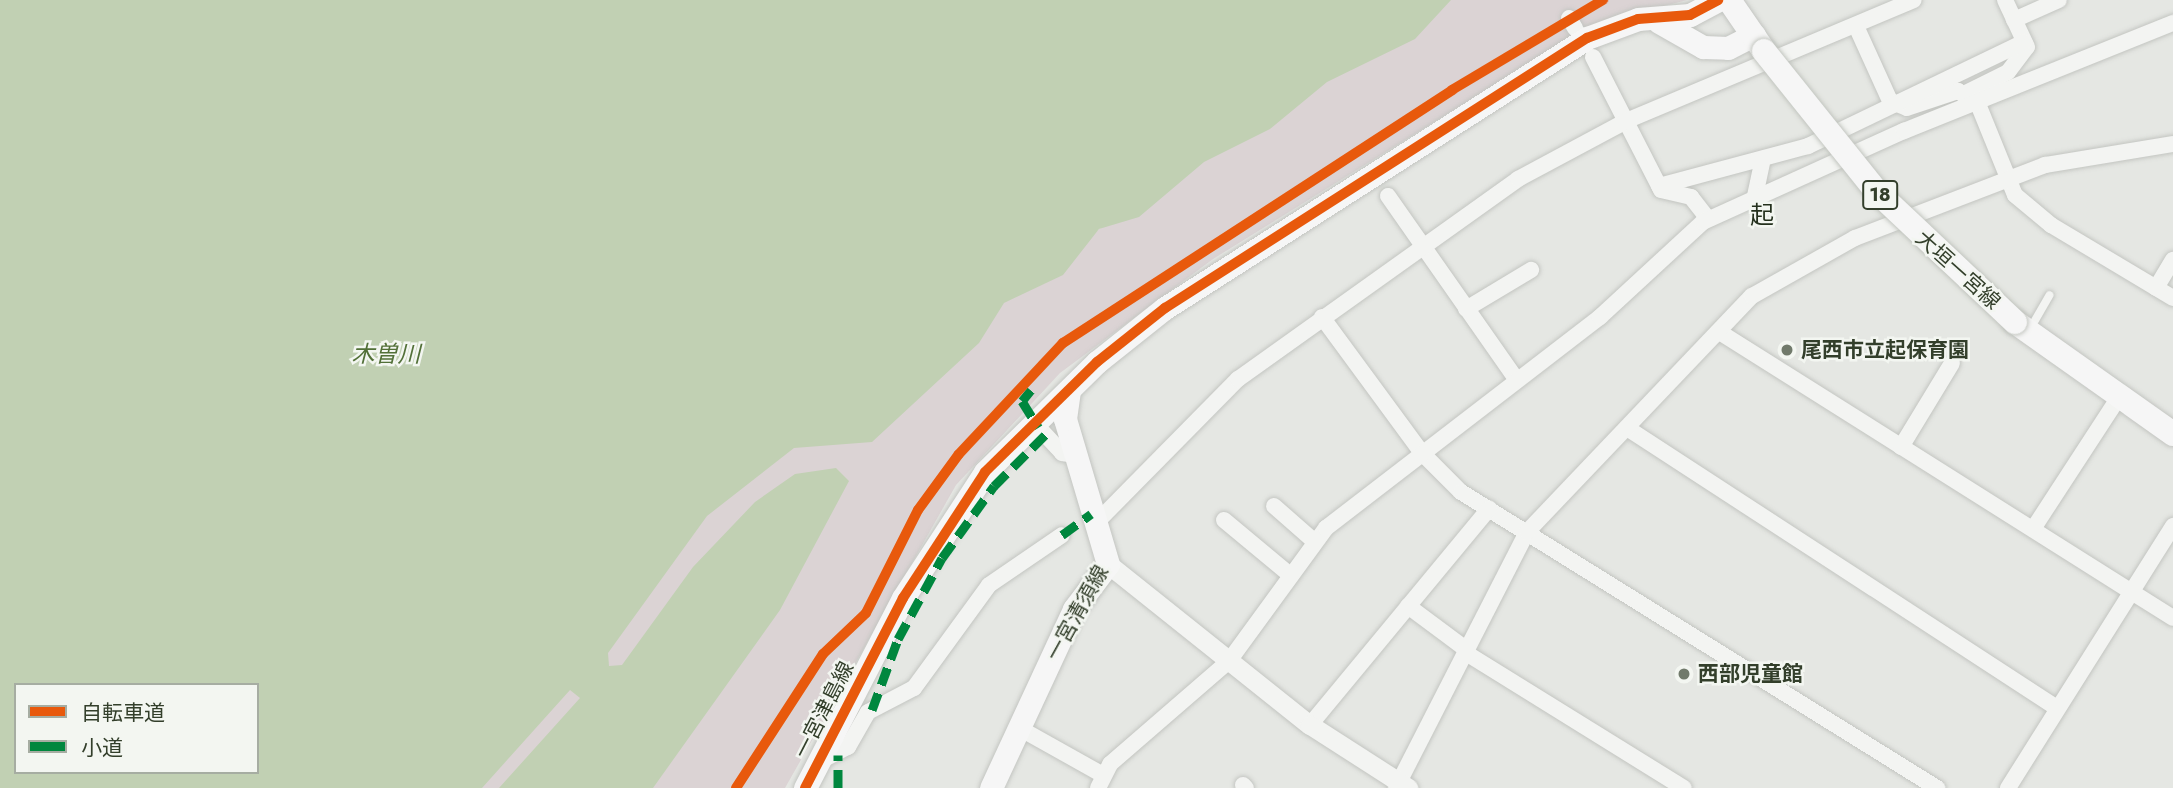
<!DOCTYPE html>
<meta charset="utf-8">
<style>
body{margin:0}
#map{position:relative;width:2173px;height:788px;overflow:hidden;background:#e5e7e3;font-family:Jost,"Noto Sans JP",sans-serif}
div>[style]{position:absolute}
[style*='--x']{left:calc(var(--x)*1px);top:calc(var(--y)*1px);width:calc(var(--w)*1px);rotate:calc(var(--a)*1deg)}
.green>*{inset:0;background:#dbd3d4}
.water>*{inset:0;background:#c1d0b3}
.roads{filter:drop-shadow(0 0 2px #c3c5c1) drop-shadow(0 0 2px #c3c5c1)}
.service>*{height:8px;margin:-4px;padding:0 4px;transform-origin:4px;border-radius:4px;background:#f3f4f2}
.minor>*{height:16px;margin:-8px;padding:0 8px;transform-origin:8px;border-radius:8px;background:#f3f4f2}
.tertiary>*{height:19px;margin:-9.5px;padding:0 9.5px;transform-origin:9.5px;border-radius:9.5px;background:#f3f4f2}
.secondary>*{height:23px;margin:-11.5px;padding:0 11.5px;transform-origin:11.5px;border-radius:11.5px;background:#f6f6f6}
.primary>*{height:24px;margin:-12px;padding:0 12px;transform-origin:12px;border-radius:12px;background:#f6f6f6}
.bridges{filter:drop-shadow(0 0 2px #c2c5bf) drop-shadow(0 0 2px #c2c5bf)}
.primary-bridge>*{height:24px;margin:-12px;padding:0 12px;transform-origin:12px;border-radius:12px;background:#f6f6f6}
.quiet>*{height:9px;margin-top:-4.5px;transform-origin:0;background:repeating-linear-gradient(90deg,#00873e 0 18px,transparent 0 27px)}
.cycleway>*{height:10px;margin:-5px;padding:0 5px;transform-origin:5px;border-radius:5px;background:#e8590c}
.dots>*{width:19px;height:19px;translate:-50% -50%;box-sizing:border-box;border:4px solid #f3f6f1;border-radius:50%}
span{translate:-50% -50%;white-space:nowrap;text-align:center;line-height:1.15;-webkit-text-stroke:5px #f3f6f1;paint-order:stroke}
.shield-label span{padding:2px 5px;background:#f3f6f1;border:2px solid;border-radius:5px;-webkit-text-stroke-width:0}
.shield-label{font-size:19px;color:#333f2b;font-weight:700}
.street-label{font-size:21px;color:#333f2b}
.poi-label{font-size:21px;color:#333f2b;font-weight:700}
.left{translate:0 -50%;text-align:left}
.water-label{font-size:23px;color:#527038;font-style:italic}
.quarter-label{font-size:24px;color:#24301d}
.legend{position:absolute;left:14px;top:683px;width:245px;height:91px;box-sizing:border-box;background:#f3f6f1;border:2px solid #a6ada2;margin:0;padding:9px 12px;list-style:none;font-size:21px;color:#333f2b}
.legend li{display:flex;align-items:center;gap:14px;height:35px}
.legend b{width:35px;border:2px solid #a6ada2}
</style>
<div id="map">
<div class="green">
<i style="clip-path:polygon(1430px 0,1687px 0,1589px 26px,1213px 259px,1060px 373px,956px 485px,785px 788px,608px 788px,617px 673px,606px 668px,601px 653px,682px 518px)"></i>
<i style="clip-path:polygon(555px 688px,577px 690px,581px 698px,501px 788px,468px 788px)"></i>
</div>
<div class="water">
<i style="clip-path:polygon(evenodd,0 0,1451px 0,1415px 39px,1327px 82px,1270px 129px,1204px 162px,1139px 217px,1099px 229px,1063px 275px,1004px 303px,979px 343px,872px 442px,794px 448px,707px 516px,608px 653px,609px 666px,622px 665px,693px 567px,755px 502px,795px 474px,836px 468px,849px 481px,780px 610px,653px 788px,499px 788px,580px 698px,570px 690px,482px 788px,0 788px,0 0,16px 685px,257px 685px,257px 772px,16px 772px,16px 685px)"></i>
</div>
<div class="roads">
<div class="service">
<i style="--x:2030;--y:329;--w:39;--a:-60"></i>
</div>
<div class="minor">
<i style="--x:1569;--y:18;--w:12;--a:59"></i>
<i style="--x:2014;--y:20;--w:49;--a:-24"></i>
<i style="--x:1856;--y:26;--w:82;--a:65.6"></i>
<i style="--x:1890;--y:101;--w:18;--a:22"></i>
<i style="--x:1907;--y:108;--w:54;--a:-18.4"></i>
<i style="--x:1958;--y:91;--w:24;--a:33"></i>
<i style="--x:1978;--y:104;--w:98;--a:67.9"></i>
<i style="--x:2015;--y:195;--w:47;--a:39.8"></i>
<i style="--x:2051;--y:225;--w:142;--a:30.9"></i>
<i style="--x:1593;--y:57;--w:149;--a:62.9"></i>
<i style="--x:1661;--y:190;--w:31;--a:13"></i>
<i style="--x:1691;--y:197;--w:28;--a:52"></i>
<i style="--x:1964;--y:94;--w:49;--a:-26.6"></i>
<i style="--x:2008;--y:72;--w:31;--a:-53"></i>
<i style="--x:2027;--y:47;--w:52;--a:-115.1"></i>
<i style="--x:1659;--y:186;--w:154;--a:-15"></i>
<i style="--x:1808;--y:146;--w:240;--a:-25.7"></i>
<i style="--x:1388;--y:196;--w:225;--a:55"></i>
<i style="--x:1755;--y:196;--w:38;--a:-78"></i>
<i style="--x:2156;--y:288;--w:33;--a:-59"></i>
<i style="--x:1466;--y:309;--w:76;--a:-31"></i>
<i style="--x:1322;--y:317;--w:167;--a:53.7"></i>
<i style="--x:1421;--y:452;--w:57;--a:45"></i>
<i style="--x:1461;--y:492;--w:561;--a:31.88"></i>
<i style="--x:1721;--y:333;--w:534;--a:32.23"></i>
<i style="--x:1039;--y:428;--w:34;--a:47"></i>
<i style="--x:1062;--y:453;--w:12;--a:9"></i>
<i style="--x:1627;--y:428;--w:513;--a:33.07"></i>
<i style="--x:1901;--y:447;--w:98;--a:-58.7"></i>
<i style="--x:1274;--y:506;--w:53;--a:41.2"></i>
<i style="--x:1224;--y:520;--w:85;--a:39.7"></i>
<i style="--x:1096;--y:523;--w:202;--a:-45.4"></i>
<i style="--x:1238;--y:379;--w:344;--a:-35.5"></i>
<i style="--x:1518;--y:179;--w:123;--a:-28.2"></i>
<i style="--x:1626;--y:121;--w:312;--a:-22.8"></i>
<i style="--x:2033;--y:529;--w:154;--a:-56.9"></i>
<i style="--x:1408;--y:606;--w:74;--a:36.7"></i>
<i style="--x:1466;--y:653;--w:256;--a:31.8"></i>
<i style="--x:1310;--y:725;--w:281;--a:-50.4"></i>
<i style="--x:1019;--y:728;--w:96;--a:29.2"></i>
<i style="--x:824;--y:759;--w:27;--a:-27"></i>
<i style="--x:848;--y:747;--w:40;--a:-60.3"></i>
<i style="--x:868;--y:712;--w:52;--a:-27.6"></i>
<i style="--x:914;--y:688;--w:127;--a:-53.9"></i>
<i style="--x:989;--y:585;--w:88;--a:-34.4"></i>
<i style="--x:1243;--y:785;--w:4;--a:45"></i>
<i style="--x:1098;--y:788;--w:27;--a:-63"></i>
<i style="--x:1110;--y:764;--w:157;--a:-40.9"></i>
<i style="--x:1229;--y:661;--w:165;--a:-53.9"></i>
<i style="--x:1326;--y:528;--w:346;--a:-37.6"></i>
<i style="--x:1600;--y:317;--w:140;--a:-42.7"></i>
<i style="--x:1703;--y:222;--w:221;--a:-24.4"></i>
<i style="--x:1904;--y:131;--w:290;--a:-21.9"></i>
<i style="--x:1396;--y:788;--w:288;--a:-62.9"></i>
<i style="--x:1527;--y:532;--w:326;--a:-46.4"></i>
<i style="--x:1752;--y:296;--w:118;--a:-29.4"></i>
<i style="--x:1855;--y:238;--w:204;--a:-21"></i>
<i style="--x:2045;--y:165;--w:130;--a:-9.3"></i>
<i style="--x:2008;--y:788;--w:310;--a:-57.8"></i>
</div>
<div class="tertiary">
<i style="--x:1108;--y:564;--w:258;--a:38.6"></i>
<i style="--x:1310;--y:725;--w:117;--a:32.7"></i>
</div>
<div class="secondary">
<i style="--x:1659;--y:22;--w:51;--a:29.6"></i>
<i style="--x:1703;--y:47;--w:25;--a:2"></i>
<i style="--x:1728;--y:48;--w:29;--a:-27"></i>
<i style="--x:805;--y:788;--w:214;--a:-62.7"></i>
<i style="--x:903;--y:598;--w:150;--a:-56.9"></i>
<i style="--x:985;--y:472;--w:157;--a:-44.5"></i>
<i style="--x:1097;--y:362;--w:87;--a:-38.5"></i>
<i style="--x:1165;--y:308;--w:501;--a:-32.61"></i>
<i style="--x:1587;--y:38;--w:54;--a:-20.4"></i>
<i style="--x:1638;--y:19;--w:52;--a:-4.4"></i>
<i style="--x:1690;--y:15;--w:32;--a:-28"></i>
<i style="--x:991;--y:788;--w:197;--a:-65.1"></i>
<i style="--x:1074;--y:609;--w:56;--a:-52.9"></i>
<i style="--x:1108;--y:564;--w:151;--a:-106.5"></i>
<i style="--x:1065;--y:419;--w:29;--a:-82"></i>
</div>
<div class="primary">
<i style="--x:1729;--y:0;--w:62;--a:55.5"></i>
<i style="--x:2015;--y:322;--w:194;--a:35.3"></i>
</div>
</div>
<div class="bridges">
<div class="primary-bridge">
<i style="--x:1764;--y:51;--w:179;--a:51.3"></i>
<i style="--x:1876;--y:191;--w:191;--a:43.3"></i>
</div>
</div>
<div class="quiet">
<i style="--x:1031;--y:390;--w:14;--a:129"></i>
<i style="--x:1022;--y:401;--w:31;--a:58"></i>
<i style="--x:1062;--y:535;--w:36;--a:-36"></i>
<i style="--x:872;--y:710;--w:76;--a:-69.9"></i>
<i style="--x:898;--y:639;--w:92;--a:-61.5"></i>
<i style="--x:942;--y:558;--w:89;--a:-54.2"></i>
<i style="--x:994;--y:486;--w:74;--a:-45"></i>
<i style="--x:838;--y:788;--w:33;--a:-90"></i>
</div>
<div class="cycleway">
<i style="--x:736;--y:788;--w:160;--a:-57"></i>
<i style="--x:823;--y:654;--w:59;--a:-43.6"></i>
<i style="--x:866;--y:613;--w:115;--a:-63.2"></i>
<i style="--x:918;--y:510;--w:69;--a:-53.8"></i>
<i style="--x:959;--y:454;--w:152;--a:-46.9"></i>
<i style="--x:1063;--y:343;--w:464;--a:-33"></i>
<i style="--x:1452;--y:90;--w:176;--a:-30.8"></i>
<i style="--x:805;--y:788;--w:214;--a:-62.7"></i>
<i style="--x:903;--y:598;--w:150;--a:-56.9"></i>
<i style="--x:985;--y:472;--w:157;--a:-44.5"></i>
<i style="--x:1097;--y:362;--w:87;--a:-38.5"></i>
<i style="--x:1165;--y:308;--w:501;--a:-32.61"></i>
<i style="--x:1587;--y:38;--w:54;--a:-20.4"></i>
<i style="--x:1638;--y:19;--w:52;--a:-4.4"></i>
<i style="--x:1690;--y:15;--w:32;--a:-28"></i>
</div>
<div class="dots">
<i style="left:1787px;top:350px;background:#717a6b"></i>
<i style="left:1684px;top:674px;background:#717a6b"></i>
</div>
<div class="shield-label">
<span style="left:1880px;top:195px">18</span>
</div>
<div class="street-label">
<span style="left:1958px;top:270px;rotate:42deg">大垣一宮線</span>
<span style="left:1077px;top:613px;rotate:-61deg">一宮清須線</span>
<span style="left:824px;top:710px;rotate:-63deg">一宮津島線</span>
</div>
<div class="poi-label">
<span class="left" style="left:1801px;top:350px">尾西市立起保育園</span>
<span class="left" style="left:1698px;top:674px">西部児童館</span>
</div>
<div class="water-label">
<span style="left:386px;top:354px">木曽川</span>
</div>
<div class="quarter-label">
<span style="left:1762px;top:215px">起</span>
</div>
<ul class="legend">
<li><b style="height:9px;background:#e8590c"></b>自転車道</li>
<li><b style="height:9px;background:#00873e"></b>小道</li>
</ul>
</div>
